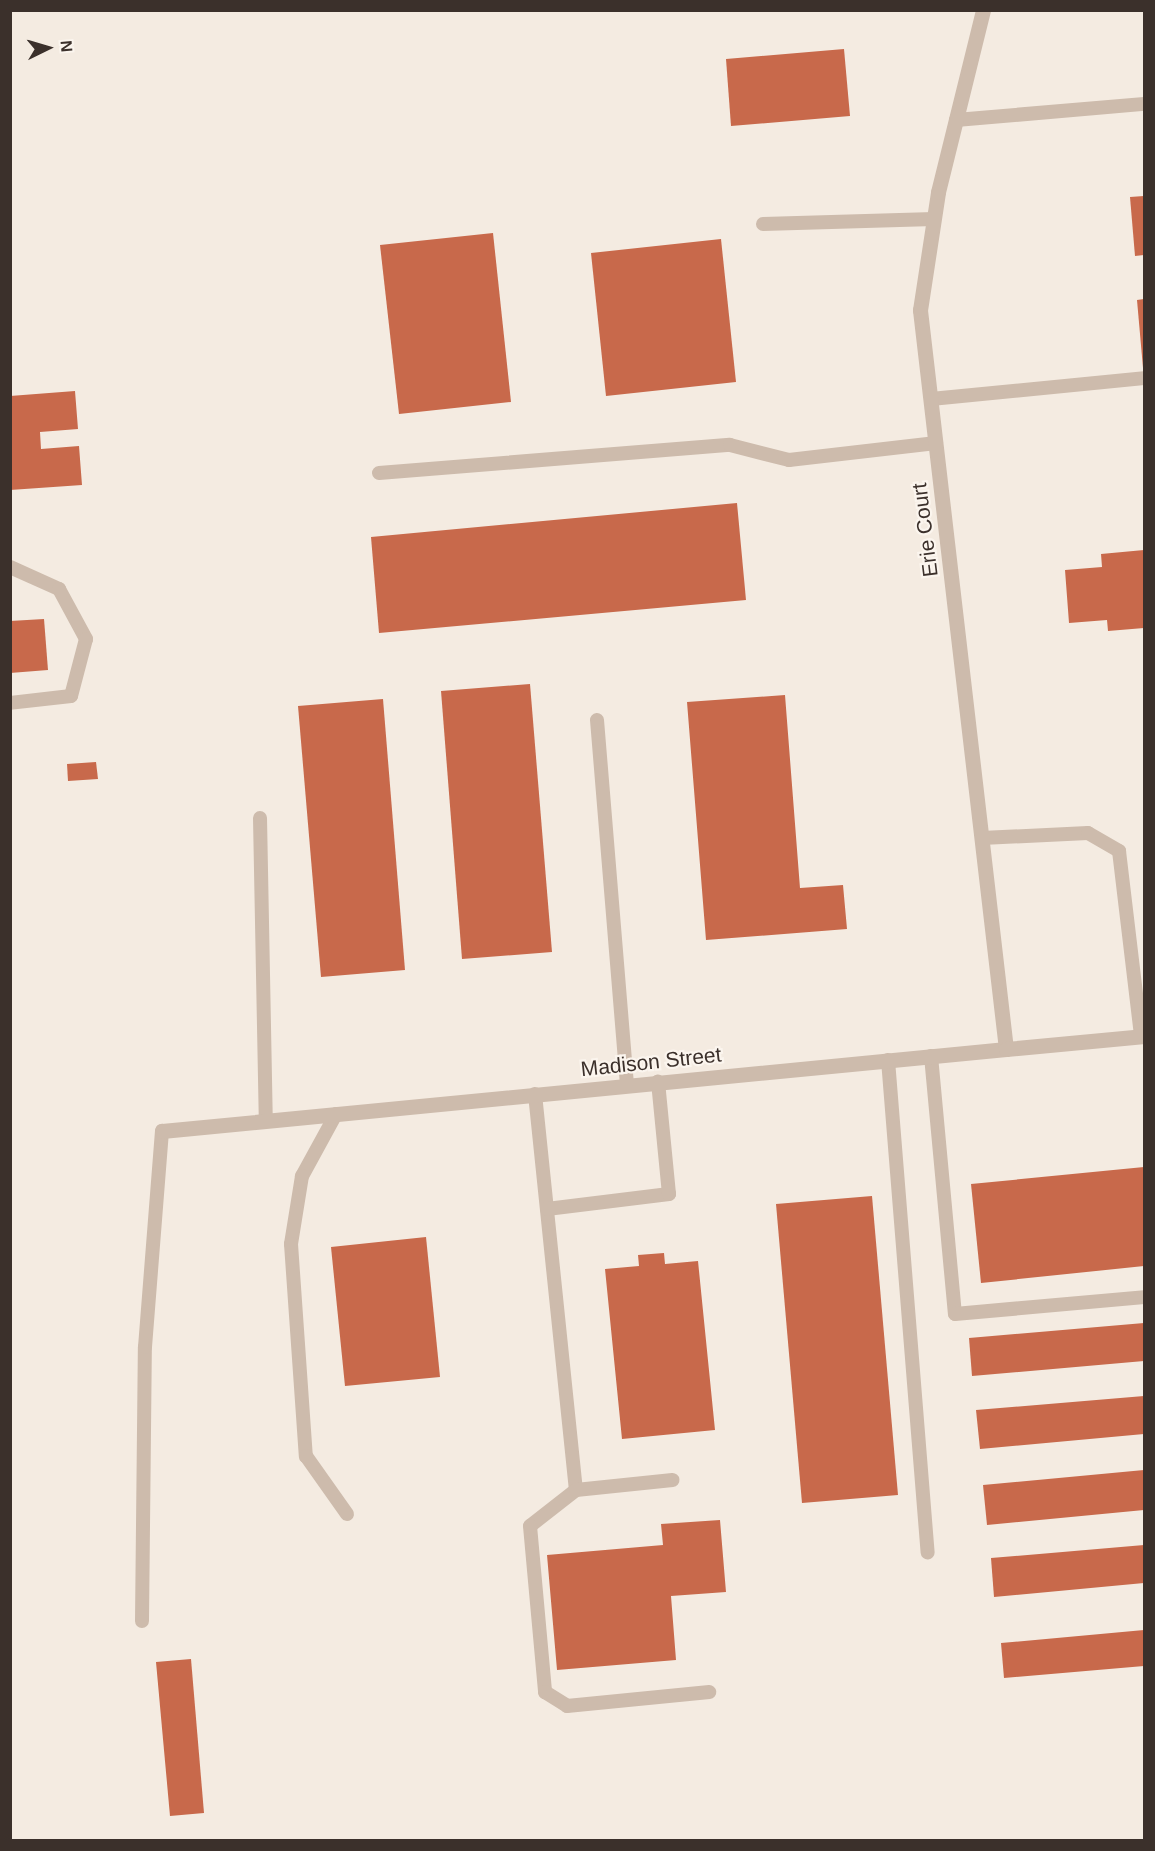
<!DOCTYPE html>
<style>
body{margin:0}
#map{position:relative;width:1155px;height:1851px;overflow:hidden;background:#f4ebe1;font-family:Helvetica,sans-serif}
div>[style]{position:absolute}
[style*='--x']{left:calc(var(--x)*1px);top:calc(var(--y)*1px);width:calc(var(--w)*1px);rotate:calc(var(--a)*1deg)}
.building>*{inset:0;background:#c8694b}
.service>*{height:14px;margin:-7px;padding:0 7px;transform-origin:7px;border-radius:7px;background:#cdbbac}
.minor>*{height:15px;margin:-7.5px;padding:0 7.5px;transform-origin:7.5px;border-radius:7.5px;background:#cdbbac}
.tertiary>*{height:15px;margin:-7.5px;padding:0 7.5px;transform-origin:7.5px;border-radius:7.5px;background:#cdbbac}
span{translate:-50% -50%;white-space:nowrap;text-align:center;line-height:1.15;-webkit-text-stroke:4.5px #fbf5ee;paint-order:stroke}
.street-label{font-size:21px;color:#3b302b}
.frame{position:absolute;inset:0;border:12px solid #3b302b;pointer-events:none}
.north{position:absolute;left:18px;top:18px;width:60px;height:60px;-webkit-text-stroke:4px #fbf5ee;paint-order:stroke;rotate:85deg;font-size:16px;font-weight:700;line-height:24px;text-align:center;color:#3b302b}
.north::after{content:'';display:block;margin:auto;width:21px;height:27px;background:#3b302b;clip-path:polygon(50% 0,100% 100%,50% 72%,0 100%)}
</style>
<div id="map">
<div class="building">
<i style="clip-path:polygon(844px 49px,850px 116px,731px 126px,726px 59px)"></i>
<i style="clip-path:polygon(1144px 196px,1144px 255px,1135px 256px,1130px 197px)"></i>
<i style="clip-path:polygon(493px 233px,511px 402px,399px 414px,380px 245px)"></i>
<i style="clip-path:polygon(721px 239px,736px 382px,606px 396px,591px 253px)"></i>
<i style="clip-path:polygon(1144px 299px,1144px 368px,1143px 368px,1137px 300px)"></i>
<i style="clip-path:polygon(75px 391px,78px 429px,40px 432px,41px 449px,79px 446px,82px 485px,10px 490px,10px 396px)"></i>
<i style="clip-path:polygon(737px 503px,746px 600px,379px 633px,371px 537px)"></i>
<i style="clip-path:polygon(1144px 550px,1144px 628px,1108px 631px,1107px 620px,1069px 623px,1065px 570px,1102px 567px,1101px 554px)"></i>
<i style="clip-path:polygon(44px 619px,48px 670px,10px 673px,10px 621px)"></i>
<i style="clip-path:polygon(530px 684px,552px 952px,462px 959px,441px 691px)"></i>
<i style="clip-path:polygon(785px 695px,800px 888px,843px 885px,847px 929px,706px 940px,687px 702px)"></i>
<i style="clip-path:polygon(383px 699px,405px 970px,321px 977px,298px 706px)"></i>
<i style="clip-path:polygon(96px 762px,98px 779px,68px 781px,67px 764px)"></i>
<i style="clip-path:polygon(1144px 1167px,1144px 1266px,981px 1283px,971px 1184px)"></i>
<i style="clip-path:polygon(872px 1196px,898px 1495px,802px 1503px,776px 1204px)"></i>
<i style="clip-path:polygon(426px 1237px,440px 1377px,345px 1386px,331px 1247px)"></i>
<i style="clip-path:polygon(664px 1253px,665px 1264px,698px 1261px,715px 1430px,622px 1439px,605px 1269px,639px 1266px,638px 1255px)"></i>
<i style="clip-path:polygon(1144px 1323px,1144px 1361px,972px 1376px,969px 1338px)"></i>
<i style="clip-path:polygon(1144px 1396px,1144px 1434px,980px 1449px,976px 1410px)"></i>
<i style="clip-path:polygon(1144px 1470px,1144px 1510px,987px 1525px,983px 1485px)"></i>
<i style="clip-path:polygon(720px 1520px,726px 1592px,671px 1596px,676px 1660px,557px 1670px,547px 1555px,663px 1545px,661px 1524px)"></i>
<i style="clip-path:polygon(1144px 1545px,1144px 1583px,994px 1597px,991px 1558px)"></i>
<i style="clip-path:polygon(1144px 1630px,1144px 1666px,1004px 1678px,1001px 1643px)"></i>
<i style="clip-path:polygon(191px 1659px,204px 1813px,170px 1816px,156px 1662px)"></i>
</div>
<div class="service">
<i style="--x:956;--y:120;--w:189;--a:-4.9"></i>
<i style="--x:763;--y:224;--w:171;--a:-1.7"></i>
<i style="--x:931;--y:399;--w:214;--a:-5.6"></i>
<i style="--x:379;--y:473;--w:352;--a:-4.6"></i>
<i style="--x:730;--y:445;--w:61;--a:14.3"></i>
<i style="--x:789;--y:460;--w:148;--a:-6.6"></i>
<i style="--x:10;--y:567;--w:54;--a:24.2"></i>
<i style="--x:59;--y:589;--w:57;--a:61.6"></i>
<i style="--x:86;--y:639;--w:59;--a:104.7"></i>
<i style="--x:71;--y:696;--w:61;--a:173.5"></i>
<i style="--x:597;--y:720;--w:366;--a:85.3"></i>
<i style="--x:260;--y:818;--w:303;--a:88.9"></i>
<i style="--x:982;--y:838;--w:106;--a:-2.7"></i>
<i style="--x:1088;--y:833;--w:36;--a:30"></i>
<i style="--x:1119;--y:851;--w:186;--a:83.2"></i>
<i style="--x:931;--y:1056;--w:259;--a:84.7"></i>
<i style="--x:955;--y:1314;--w:190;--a:-5.1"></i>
<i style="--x:888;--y:1060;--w:494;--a:85.4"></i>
<i style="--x:535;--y:1094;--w:398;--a:84.1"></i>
<i style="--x:576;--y:1490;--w:58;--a:142"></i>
<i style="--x:530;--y:1526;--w:167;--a:84.8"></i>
<i style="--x:545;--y:1692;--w:26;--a:32"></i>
<i style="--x:567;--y:1706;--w:143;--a:-5.6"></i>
<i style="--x:336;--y:1114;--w:71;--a:118.7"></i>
<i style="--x:302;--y:1176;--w:69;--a:99.2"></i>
<i style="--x:291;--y:1244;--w:213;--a:86"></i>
<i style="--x:306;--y:1456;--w:71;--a:54.7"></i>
<i style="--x:547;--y:1209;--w:123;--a:-7"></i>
<i style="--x:669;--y:1194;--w:113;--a:-95.6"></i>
<i style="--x:576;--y:1490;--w:97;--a:-5.9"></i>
<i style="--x:142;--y:1621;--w:274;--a:-89.4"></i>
<i style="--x:145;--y:1347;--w:217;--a:-85.5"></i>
</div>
<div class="minor">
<i style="--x:162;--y:1131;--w:848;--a:-5.55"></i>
<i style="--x:1006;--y:1049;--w:744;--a:-96.64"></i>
<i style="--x:920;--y:310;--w:119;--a:-81.3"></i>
<i style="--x:938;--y:192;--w:187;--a:-76.1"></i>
</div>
<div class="tertiary">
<i style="--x:1006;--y:1049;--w:139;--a:-5.4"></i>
</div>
<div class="street-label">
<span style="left:925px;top:530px;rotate:-97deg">Erie Court</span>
<span style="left:651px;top:1062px;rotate:-6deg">Madison Street</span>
</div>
<div class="frame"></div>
<div class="north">N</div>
</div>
